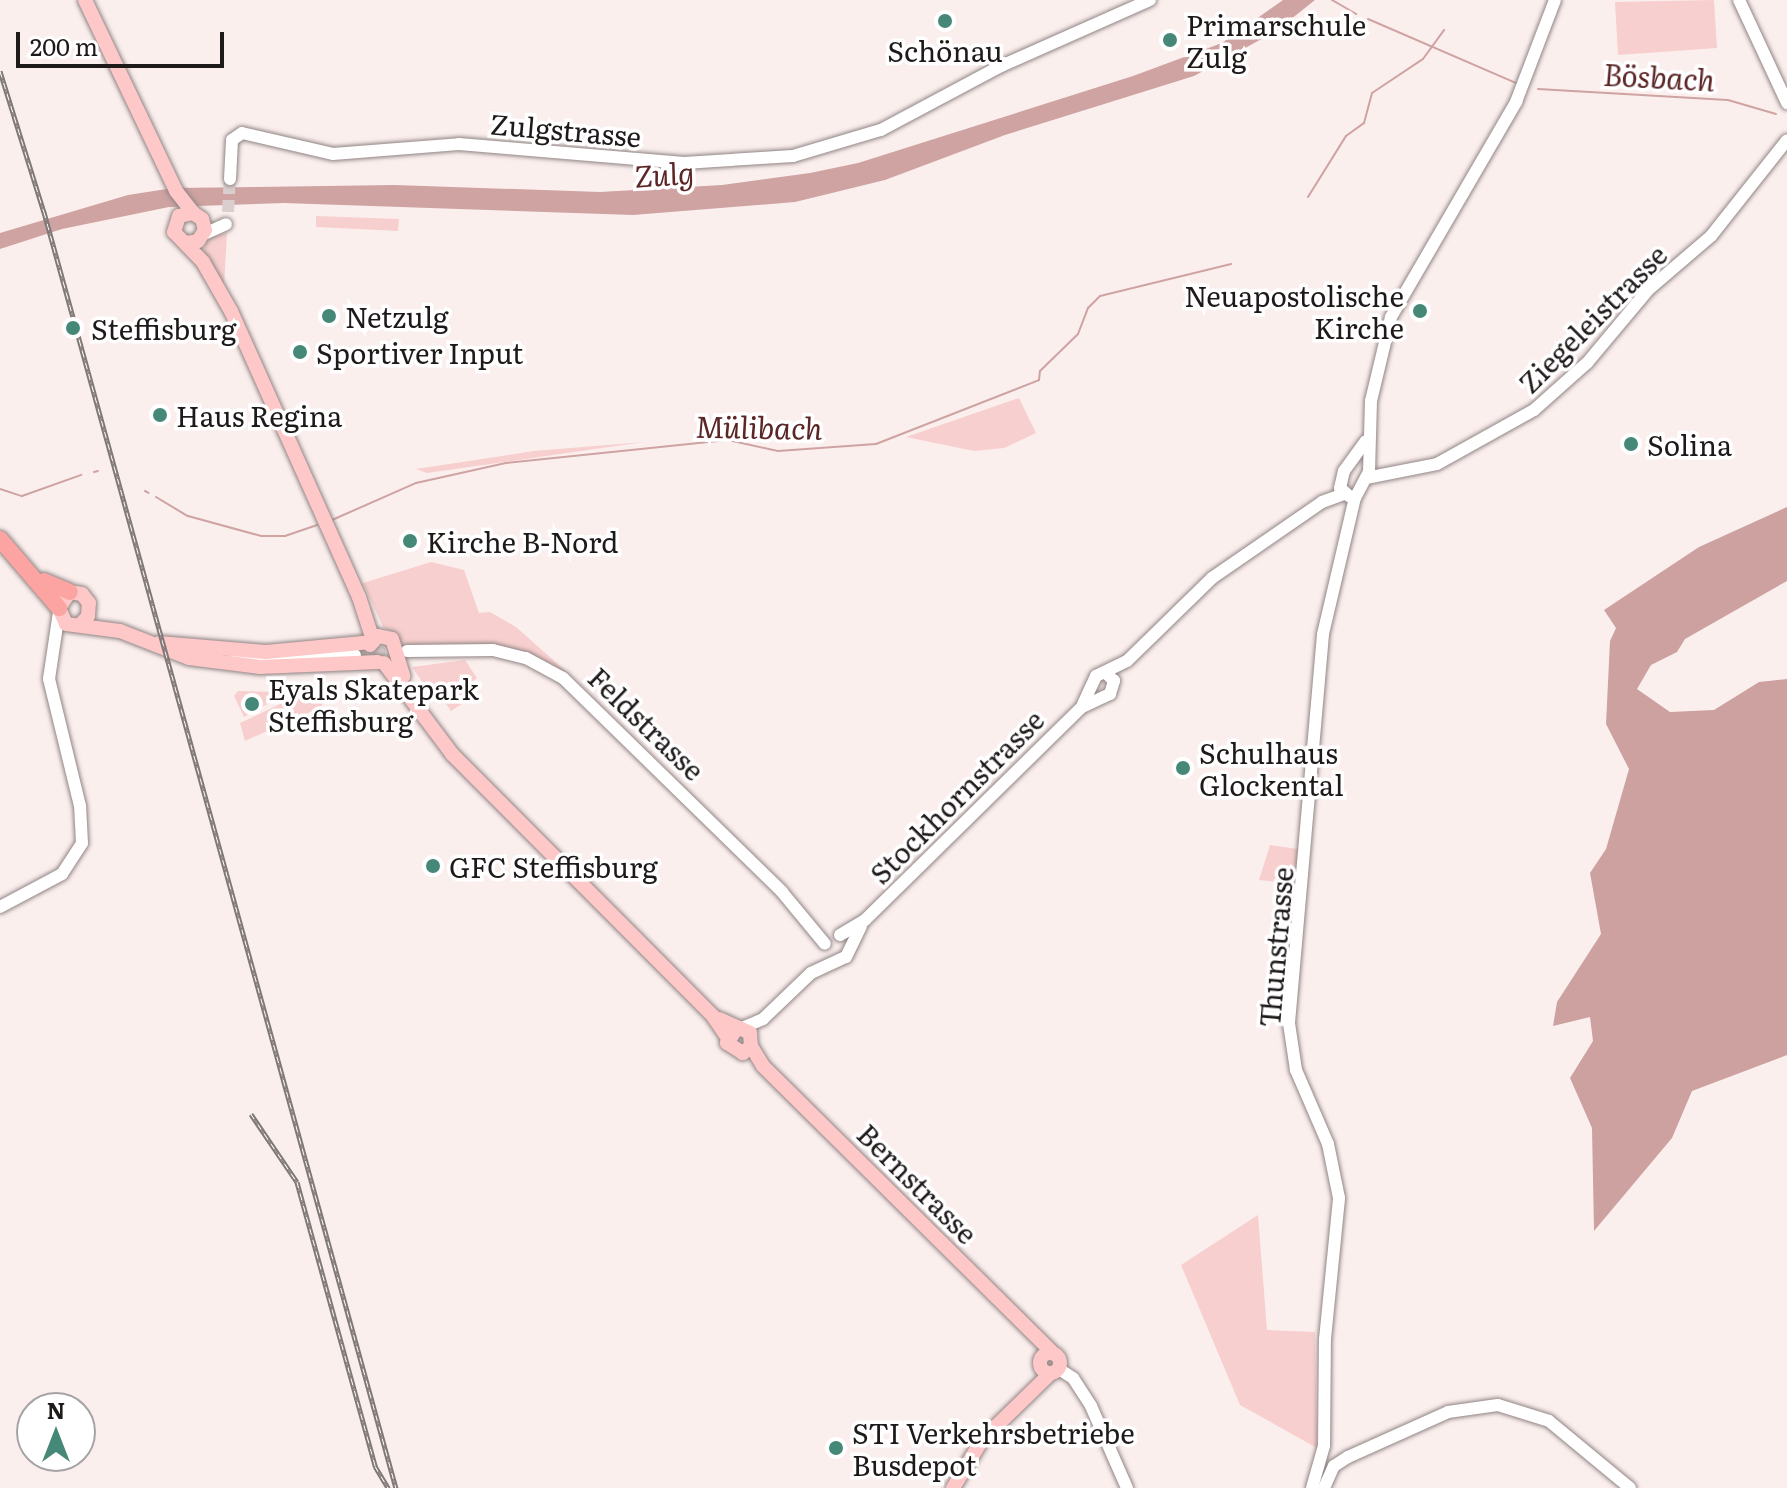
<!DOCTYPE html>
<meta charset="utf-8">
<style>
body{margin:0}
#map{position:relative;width:1787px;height:1488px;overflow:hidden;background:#fbefee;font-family:Literata,serif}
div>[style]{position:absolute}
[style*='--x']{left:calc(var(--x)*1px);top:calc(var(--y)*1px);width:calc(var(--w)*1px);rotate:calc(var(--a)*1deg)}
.green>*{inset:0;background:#f7cfce}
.forest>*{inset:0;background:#cca1a0}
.water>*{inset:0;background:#cea3a2}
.stream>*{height:2px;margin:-1px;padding:0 1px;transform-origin:1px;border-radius:1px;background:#cea3a2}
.secondary-tunnel>*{height:12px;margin-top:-6px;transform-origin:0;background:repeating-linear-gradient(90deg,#dacfce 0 12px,transparent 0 18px)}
.roads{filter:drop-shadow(0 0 2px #908584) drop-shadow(0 0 2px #908584)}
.secondary>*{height:12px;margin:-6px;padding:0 6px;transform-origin:6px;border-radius:6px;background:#fff}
.primary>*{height:14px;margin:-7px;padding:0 7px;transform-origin:7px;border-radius:7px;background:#fdc8c7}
.primary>.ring{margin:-7px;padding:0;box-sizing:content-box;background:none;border:14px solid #fdc8c7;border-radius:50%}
.highway>*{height:16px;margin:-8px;padding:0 8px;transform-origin:8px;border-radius:8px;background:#fba4a1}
.rail>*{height:5px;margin-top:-2.5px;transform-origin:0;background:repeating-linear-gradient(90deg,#fff 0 6px,#807877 0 12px);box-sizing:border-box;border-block:2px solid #807877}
.dots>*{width:22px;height:22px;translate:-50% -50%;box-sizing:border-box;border:4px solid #fff;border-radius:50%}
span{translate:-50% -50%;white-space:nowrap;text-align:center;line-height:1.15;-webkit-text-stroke:7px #fff;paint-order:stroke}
.poi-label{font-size:28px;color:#1f1a1a}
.left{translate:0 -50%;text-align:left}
.right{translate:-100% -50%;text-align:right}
.street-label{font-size:28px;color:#1f1a1a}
.water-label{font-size:30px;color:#5c2627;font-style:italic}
.north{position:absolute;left:16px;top:1392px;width:80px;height:80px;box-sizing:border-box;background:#fff;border:2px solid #a5a3a3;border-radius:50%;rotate:0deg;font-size:22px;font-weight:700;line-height:32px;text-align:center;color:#1f1a1a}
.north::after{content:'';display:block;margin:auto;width:28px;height:36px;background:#468878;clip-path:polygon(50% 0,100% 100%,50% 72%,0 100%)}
.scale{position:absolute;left:16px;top:32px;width:208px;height:36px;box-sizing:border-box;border:4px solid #1f1a1a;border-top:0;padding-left:10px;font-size:24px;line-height:28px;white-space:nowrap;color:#1f1a1a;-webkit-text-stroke:6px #fff;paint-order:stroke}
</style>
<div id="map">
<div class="green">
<i style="clip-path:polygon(1714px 0,1717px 48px,1618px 55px,1615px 2px)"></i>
<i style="clip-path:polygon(316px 216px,399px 219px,398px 231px,316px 227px)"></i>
<i style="clip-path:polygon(227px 233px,224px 287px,204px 251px,207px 238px)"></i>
<i style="clip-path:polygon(1019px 398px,1036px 433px,1004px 448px,974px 451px,906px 437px)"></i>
<i style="clip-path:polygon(644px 442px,427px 473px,416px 469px,534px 451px)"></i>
<i style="clip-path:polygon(431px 562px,464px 570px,479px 613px,490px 612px,516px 627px,569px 674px,492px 645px,403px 647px,395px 633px,383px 627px,363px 583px)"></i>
<i style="clip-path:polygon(465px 660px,477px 678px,470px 683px,476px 695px,451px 711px,442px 698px,433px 698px,412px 667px)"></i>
<i style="clip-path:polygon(314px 688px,325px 689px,331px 696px,319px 708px,245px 741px,240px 723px)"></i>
<i style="clip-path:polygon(238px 691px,280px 692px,282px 696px,244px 717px,234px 696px)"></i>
<i style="clip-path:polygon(1270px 845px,1298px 849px,1298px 884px,1259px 880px)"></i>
<i style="clip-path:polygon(1258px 1215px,1267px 1330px,1315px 1332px,1317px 1448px,1240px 1405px,1181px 1265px)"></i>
</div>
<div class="forest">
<i style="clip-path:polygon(1787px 507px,1787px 581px,1685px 639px,1677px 652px,1651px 665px,1637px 689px,1670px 712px,1714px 710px,1759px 682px,1787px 679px,1787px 1055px,1692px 1091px,1672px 1138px,1594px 1231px,1592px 1128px,1570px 1078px,1593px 1041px,1590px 1017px,1553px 1026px,1557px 1002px,1601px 934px,1590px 873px,1606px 849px,1629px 769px,1606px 724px,1610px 641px,1616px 628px,1604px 610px,1699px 547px)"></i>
</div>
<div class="water">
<i style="clip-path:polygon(1283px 0,1315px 0,1276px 31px,1194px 76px,1005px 135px,885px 180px,795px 202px,633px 215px,284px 203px,169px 207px,62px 229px,0 249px,0 233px,128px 195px,173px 188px,395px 185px,600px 192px,722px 185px,810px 173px,858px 163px,1133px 76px,1222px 43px)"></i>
</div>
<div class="stream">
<i style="--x:1332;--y:0;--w:28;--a:30"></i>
<i style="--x:1368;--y:19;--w:161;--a:23.4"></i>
<i style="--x:1538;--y:89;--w:190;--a:3.3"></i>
<i style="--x:1728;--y:100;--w:50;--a:16.3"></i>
<i style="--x:1308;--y:197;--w:72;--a:-58.1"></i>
<i style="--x:1346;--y:136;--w:22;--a:-36"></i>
<i style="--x:1364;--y:123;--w:31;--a:-75"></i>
<i style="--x:1372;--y:93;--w:61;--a:-33.7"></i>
<i style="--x:1423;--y:59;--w:36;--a:-54"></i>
<i style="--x:94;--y:472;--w:4;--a:-14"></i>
<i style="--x:0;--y:489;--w:23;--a:18"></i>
<i style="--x:22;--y:496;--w:63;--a:-19.6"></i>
<i style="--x:145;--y:491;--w:4;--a:27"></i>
<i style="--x:156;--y:497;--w:37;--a:31"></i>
<i style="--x:188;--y:516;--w:76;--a:15.3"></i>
<i style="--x:261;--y:536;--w:24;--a:0"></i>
<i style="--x:285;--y:536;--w:34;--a:-19"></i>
<i style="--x:332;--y:520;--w:92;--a:-23.8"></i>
<i style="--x:416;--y:483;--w:92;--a:-12.5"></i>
<i style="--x:506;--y:463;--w:223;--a:-5.9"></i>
<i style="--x:728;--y:440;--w:51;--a:12.4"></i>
<i style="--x:778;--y:451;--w:98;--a:-4.1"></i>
<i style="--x:876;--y:444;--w:175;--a:-21.4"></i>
<i style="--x:1039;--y:380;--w:9;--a:-84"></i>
<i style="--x:1040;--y:371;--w:53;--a:-44.2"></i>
<i style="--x:1078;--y:334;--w:28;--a:-69"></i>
<i style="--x:1088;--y:308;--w:17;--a:-45"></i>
<i style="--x:1100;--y:296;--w:135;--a:-13.7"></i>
</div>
<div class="secondary-tunnel">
<i style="--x:228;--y:212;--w:33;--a:-87"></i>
<i style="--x:355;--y:655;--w:49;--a:-4.7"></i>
</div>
<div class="roads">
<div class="secondary">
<i style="--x:1739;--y:0;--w:114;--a:65"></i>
<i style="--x:230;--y:179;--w:39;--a:-87"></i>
<i style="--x:232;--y:140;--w:12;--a:-35"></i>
<i style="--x:242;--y:133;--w:93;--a:13"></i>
<i style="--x:333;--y:154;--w:126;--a:-4.5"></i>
<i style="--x:459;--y:144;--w:226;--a:4.8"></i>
<i style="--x:684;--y:163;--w:109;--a:-3.7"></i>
<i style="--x:793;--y:156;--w:92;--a:-16.5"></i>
<i style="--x:881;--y:130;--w:136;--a:-28.1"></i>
<i style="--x:1001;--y:66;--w:163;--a:-23.9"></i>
<i style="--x:204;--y:234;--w:24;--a:-24"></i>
<i style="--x:1366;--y:478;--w:72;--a:-11.2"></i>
<i style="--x:1437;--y:464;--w:111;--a:-29.1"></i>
<i style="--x:1534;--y:410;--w:71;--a:-41.6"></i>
<i style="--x:1587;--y:363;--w:95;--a:-50.1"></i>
<i style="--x:1648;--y:290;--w:83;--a:-40.6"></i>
<i style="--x:1711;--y:236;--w:122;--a:-51.6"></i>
<i style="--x:1349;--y:496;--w:12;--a:-138"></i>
<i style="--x:1340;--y:488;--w:17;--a:-77"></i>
<i style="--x:1344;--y:471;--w:37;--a:-54"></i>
<i style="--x:407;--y:651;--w:86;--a:-0.7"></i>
<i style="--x:493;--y:650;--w:34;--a:14"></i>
<i style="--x:526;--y:658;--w:42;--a:28.4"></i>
<i style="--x:563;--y:678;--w:306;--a:44.3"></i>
<i style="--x:782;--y:892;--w:67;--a:50.4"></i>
<i style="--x:236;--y:658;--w:119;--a:-1.4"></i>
<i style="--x:1083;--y:704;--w:31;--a:-65"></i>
<i style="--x:1096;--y:676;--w:34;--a:-26"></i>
<i style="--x:1127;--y:661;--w:119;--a:-44.3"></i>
<i style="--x:1212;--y:578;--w:134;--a:-34.6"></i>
<i style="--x:1322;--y:502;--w:23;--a:-20"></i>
<i style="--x:0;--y:907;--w:70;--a:-28"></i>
<i style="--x:62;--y:874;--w:37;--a:-57"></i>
<i style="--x:82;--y:843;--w:37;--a:-93"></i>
<i style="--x:80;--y:806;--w:131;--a:-103.7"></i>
<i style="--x:49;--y:679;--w:68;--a:-81.5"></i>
<i style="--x:840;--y:935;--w:29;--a:-31"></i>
<i style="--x:865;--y:920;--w:304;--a:-44.5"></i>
<i style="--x:1082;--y:707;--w:31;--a:-25"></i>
<i style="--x:1110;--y:694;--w:14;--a:-73"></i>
<i style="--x:1114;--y:681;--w:11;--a:-135"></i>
<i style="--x:742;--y:1028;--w:23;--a:-23"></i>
<i style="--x:763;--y:1019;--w:66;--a:-43.8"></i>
<i style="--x:811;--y:973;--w:38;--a:-25"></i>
<i style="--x:846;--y:957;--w:34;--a:-64"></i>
<i style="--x:1059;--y:1369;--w:17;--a:33"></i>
<i style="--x:1073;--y:1378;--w:33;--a:57"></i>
<i style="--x:1091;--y:1406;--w:90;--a:66.3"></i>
<i style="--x:1312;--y:1488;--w:44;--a:-74.1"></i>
<i style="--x:1324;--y:1446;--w:107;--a:-89.5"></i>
<i style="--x:1325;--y:1339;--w:142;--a:-84.3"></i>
<i style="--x:1339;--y:1198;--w:55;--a:-101.5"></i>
<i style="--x:1328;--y:1144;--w:81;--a:-113.4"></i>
<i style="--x:1296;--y:1070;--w:48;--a:-98.5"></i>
<i style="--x:1289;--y:1023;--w:390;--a:-85"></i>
<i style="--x:1323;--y:634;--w:140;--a:-76.8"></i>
<i style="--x:1355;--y:498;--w:30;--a:-62"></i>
<i style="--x:1369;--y:472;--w:71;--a:-88.4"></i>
<i style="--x:1371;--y:401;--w:86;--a:-76.6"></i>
<i style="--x:1391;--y:317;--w:249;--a:-59.8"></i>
<i style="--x:1516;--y:102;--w:109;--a:-69.1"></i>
<i style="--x:1324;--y:1488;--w:24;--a:-66"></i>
<i style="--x:1334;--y:1466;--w:17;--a:-33"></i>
<i style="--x:1348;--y:1457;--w:110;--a:-24.2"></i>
<i style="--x:1448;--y:1412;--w:50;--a:-8"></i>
<i style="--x:1498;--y:1405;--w:53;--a:17.4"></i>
<i style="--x:1549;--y:1421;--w:105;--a:39.6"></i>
</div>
<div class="primary">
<i style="--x:85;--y:0;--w:212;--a:64.5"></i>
<i style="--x:176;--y:191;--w:28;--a:52"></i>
<i style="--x:186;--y:243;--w:12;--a:-9"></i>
<i style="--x:198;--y:241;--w:13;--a:-58"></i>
<i style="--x:205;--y:230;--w:11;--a:-105"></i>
<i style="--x:202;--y:219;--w:11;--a:-146"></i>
<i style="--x:193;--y:213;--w:14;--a:168"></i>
<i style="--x:179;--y:216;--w:17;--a:107"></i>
<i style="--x:174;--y:232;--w:42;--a:46"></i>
<i style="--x:203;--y:262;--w:56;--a:60.3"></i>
<i style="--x:231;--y:311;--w:313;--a:65.9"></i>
<i style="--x:359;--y:597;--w:45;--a:72"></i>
<i style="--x:80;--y:625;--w:12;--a:-48"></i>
<i style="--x:88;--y:616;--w:13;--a:-86"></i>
<i style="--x:89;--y:603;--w:11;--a:-128"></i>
<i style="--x:82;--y:594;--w:12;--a:-171"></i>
<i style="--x:70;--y:592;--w:19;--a:125"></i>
<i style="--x:59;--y:608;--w:17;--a:66"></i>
<i style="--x:66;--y:624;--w:54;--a:7.4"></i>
<i style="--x:120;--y:631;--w:74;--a:21.4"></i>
<i style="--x:189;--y:658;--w:72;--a:7.2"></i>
<i style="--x:260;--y:667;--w:118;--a:-2.4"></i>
<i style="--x:159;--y:643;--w:107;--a:4.8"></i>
<i style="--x:266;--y:652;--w:105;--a:-5.4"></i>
<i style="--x:370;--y:645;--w:12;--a:-48"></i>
<i style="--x:378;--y:636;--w:14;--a:12"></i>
<i style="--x:392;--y:639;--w:39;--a:73"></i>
<i style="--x:384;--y:663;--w:114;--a:53.2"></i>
<i style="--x:452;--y:754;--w:370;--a:45.1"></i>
<i style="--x:713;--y:1016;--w:27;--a:56"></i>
<i style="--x:719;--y:1019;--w:34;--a:24"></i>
<i style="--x:750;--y:1033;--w:13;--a:86"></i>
<i style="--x:751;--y:1046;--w:11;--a:139"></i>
<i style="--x:743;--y:1053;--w:19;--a:-148"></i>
<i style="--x:727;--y:1043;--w:18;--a:-56"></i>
<i style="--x:751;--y:1046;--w:23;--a:59"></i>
<i style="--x:763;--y:1066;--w:409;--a:44.7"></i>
<i class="ring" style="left:1040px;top:1353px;width:6px;height:6px"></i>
<i style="--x:953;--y:1488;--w:56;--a:-58.9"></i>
<i style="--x:982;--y:1440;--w:96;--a:-44.2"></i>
</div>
<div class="highway">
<i style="--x:0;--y:539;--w:91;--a:49.5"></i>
<i style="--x:44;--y:581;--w:28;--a:23"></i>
</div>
</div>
<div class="rail">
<i style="--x:0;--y:71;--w:148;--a:72.7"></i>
<i style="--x:44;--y:212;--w:1324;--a:74.58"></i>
<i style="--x:251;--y:1114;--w:82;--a:55.9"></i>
<i style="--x:297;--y:1182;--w:295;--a:74.6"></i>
<i style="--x:375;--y:1466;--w:26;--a:59"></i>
</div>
<div class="dots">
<i style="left:945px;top:21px;background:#468878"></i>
<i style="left:1170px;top:40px;background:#468878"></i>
<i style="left:1420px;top:311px;background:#468878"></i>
<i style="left:329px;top:316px;background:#468878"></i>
<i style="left:73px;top:328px;background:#468878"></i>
<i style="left:300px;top:352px;background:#468878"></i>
<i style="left:160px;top:415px;background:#468878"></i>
<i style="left:1631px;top:444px;background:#468878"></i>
<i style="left:410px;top:541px;background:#468878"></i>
<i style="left:252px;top:704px;background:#468878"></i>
<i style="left:1183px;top:768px;background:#468878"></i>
<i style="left:433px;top:866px;background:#468878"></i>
<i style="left:836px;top:1448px;background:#468878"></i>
</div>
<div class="poi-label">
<span class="left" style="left:1186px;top:40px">Primarschule<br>Zulg</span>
<span style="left:945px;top:50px">Schönau</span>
<span class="right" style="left:1404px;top:311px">Neuapostolische<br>Kirche</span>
<span class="left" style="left:345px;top:316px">Netzulg</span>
<span class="left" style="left:91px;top:328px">Steffisburg</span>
<span class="left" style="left:316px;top:352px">Sportiver Input</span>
<span class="left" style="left:176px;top:415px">Haus Regina</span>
<span class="left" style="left:1647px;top:444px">Solina</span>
<span class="left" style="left:426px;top:541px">Kirche B-Nord</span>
<span class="left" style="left:268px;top:704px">Eyals Skatepark<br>Steffisburg</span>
<span class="left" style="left:1199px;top:768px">Schulhaus<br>Glockental</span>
<span class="left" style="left:449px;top:866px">GFC Steffisburg</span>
<span class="left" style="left:852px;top:1448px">STI Verkehrsbetriebe<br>Busdepot</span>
</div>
<div class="street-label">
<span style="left:566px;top:129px;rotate:5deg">Zulgstrasse</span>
<span style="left:1592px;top:318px;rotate:-45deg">Ziegeleistrasse</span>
<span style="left:647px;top:723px;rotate:44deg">Feldstrasse</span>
<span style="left:956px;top:796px;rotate:-45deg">Stockhornstrasse</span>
<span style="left:1275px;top:947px;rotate:-85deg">Thunstrasse</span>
<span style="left:918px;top:1183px;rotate:45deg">Bernstrasse</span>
</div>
<div class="water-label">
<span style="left:1659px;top:76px;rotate:3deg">Bösbach</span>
<span style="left:664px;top:173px;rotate:-4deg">Zulg</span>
<span style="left:759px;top:426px;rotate:1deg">Mülibach</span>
</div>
<div class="north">N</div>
<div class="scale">200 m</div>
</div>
